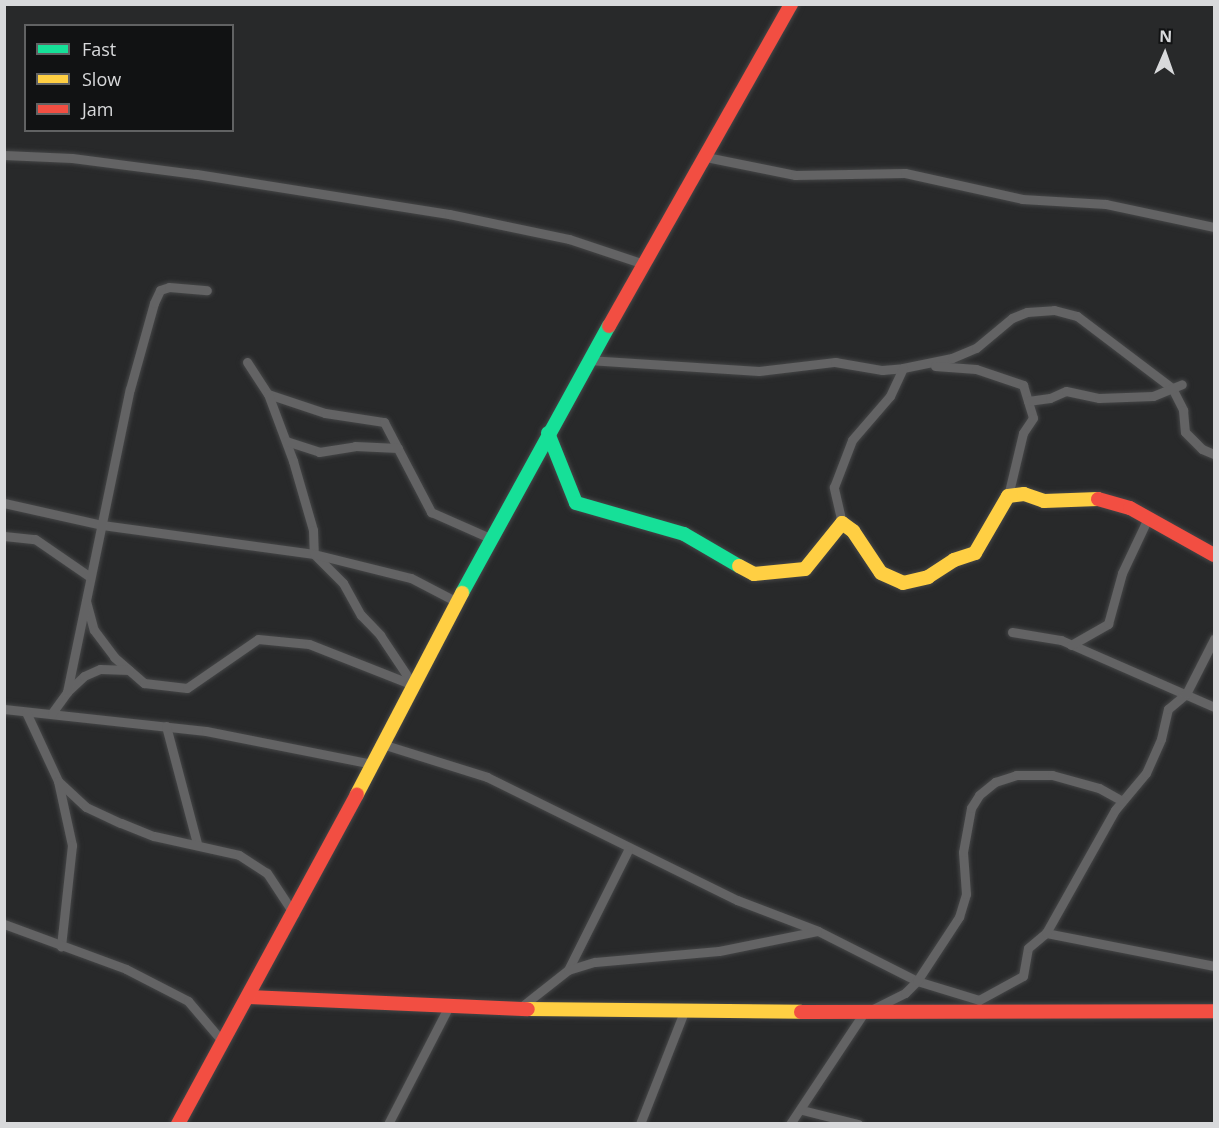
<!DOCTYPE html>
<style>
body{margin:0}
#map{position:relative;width:1219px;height:1128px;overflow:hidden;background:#28292a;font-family:"Open Sans",sans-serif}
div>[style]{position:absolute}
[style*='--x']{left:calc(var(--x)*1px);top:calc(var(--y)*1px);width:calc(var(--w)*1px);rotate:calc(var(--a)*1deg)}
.roads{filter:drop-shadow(0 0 2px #454647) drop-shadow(0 0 2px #454647)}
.street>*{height:9px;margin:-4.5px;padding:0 4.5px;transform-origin:4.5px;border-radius:4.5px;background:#636364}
.fast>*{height:14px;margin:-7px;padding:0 7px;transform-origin:7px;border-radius:7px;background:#16e098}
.slow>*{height:14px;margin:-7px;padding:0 7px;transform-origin:7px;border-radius:7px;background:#ffcf43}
.jam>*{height:14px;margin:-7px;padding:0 7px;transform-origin:7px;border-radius:7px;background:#f24e42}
span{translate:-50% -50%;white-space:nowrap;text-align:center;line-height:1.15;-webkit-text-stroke:4.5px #111213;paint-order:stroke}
.frame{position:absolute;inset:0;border:6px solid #d8d9db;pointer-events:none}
.legend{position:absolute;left:24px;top:24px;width:210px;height:108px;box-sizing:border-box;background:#111213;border:2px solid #616263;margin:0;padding:8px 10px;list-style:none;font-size:18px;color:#d8d9db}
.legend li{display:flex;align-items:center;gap:12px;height:30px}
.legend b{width:30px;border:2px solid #616263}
.north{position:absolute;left:1135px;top:24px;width:60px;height:60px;-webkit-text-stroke:4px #111213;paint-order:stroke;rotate:2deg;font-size:16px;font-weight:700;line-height:24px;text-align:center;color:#d8d9db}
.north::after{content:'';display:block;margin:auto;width:21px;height:27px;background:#d8d9db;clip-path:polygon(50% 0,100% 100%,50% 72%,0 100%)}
</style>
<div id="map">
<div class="roads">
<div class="street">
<i style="--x:4;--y:155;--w:68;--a:2.5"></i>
<i style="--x:72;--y:158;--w:125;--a:7.4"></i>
<i style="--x:196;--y:174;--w:256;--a:9"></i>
<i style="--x:449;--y:214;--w:123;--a:11.8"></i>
<i style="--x:569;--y:239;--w:79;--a:18.4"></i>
<i style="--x:706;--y:157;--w:91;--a:11.4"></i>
<i style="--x:795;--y:175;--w:110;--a:-1"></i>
<i style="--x:905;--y:173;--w:120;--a:12.5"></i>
<i style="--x:1022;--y:199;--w:84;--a:3.4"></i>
<i style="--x:1106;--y:204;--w:110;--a:12"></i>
<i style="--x:588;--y:360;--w:171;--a:3.7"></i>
<i style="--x:759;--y:371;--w:77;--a:-6.8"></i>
<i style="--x:835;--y:362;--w:48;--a:9.7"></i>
<i style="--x:882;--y:370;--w:21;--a:-5"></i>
<i style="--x:903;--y:368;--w:50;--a:-11.5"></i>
<i style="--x:952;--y:358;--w:26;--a:-23"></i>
<i style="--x:976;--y:348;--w:47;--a:-39.8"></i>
<i style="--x:1012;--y:318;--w:16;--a:-22"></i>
<i style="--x:1027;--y:312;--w:27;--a:-4"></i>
<i style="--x:1054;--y:310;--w:24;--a:15"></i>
<i style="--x:1077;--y:316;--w:119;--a:37.2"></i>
<i style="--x:1172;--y:388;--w:25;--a:63"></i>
<i style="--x:1183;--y:410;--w:22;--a:85"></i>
<i style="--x:1185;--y:432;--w:24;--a:45"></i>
<i style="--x:1202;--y:449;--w:13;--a:23"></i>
<i style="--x:247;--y:362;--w:38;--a:57"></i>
<i style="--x:268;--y:394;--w:60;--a:18.4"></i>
<i style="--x:325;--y:413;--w:60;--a:8.7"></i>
<i style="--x:384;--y:422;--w:102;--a:62.4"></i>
<i style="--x:431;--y:512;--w:64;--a:23.8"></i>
<i style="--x:935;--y:366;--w:41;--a:4.2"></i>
<i style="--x:976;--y:369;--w:50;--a:18.8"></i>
<i style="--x:1023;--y:385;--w:34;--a:73"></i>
<i style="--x:1033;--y:418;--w:18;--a:124"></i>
<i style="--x:1023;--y:433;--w:65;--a:103.4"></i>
<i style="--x:268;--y:394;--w:72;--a:69.5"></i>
<i style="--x:293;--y:461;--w:72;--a:73.8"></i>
<i style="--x:313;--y:530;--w:24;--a:88"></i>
<i style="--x:314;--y:554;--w:41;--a:45"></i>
<i style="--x:343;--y:583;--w:37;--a:61"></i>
<i style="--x:361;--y:615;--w:28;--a:46"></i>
<i style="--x:380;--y:635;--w:58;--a:56.3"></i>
<i style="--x:1028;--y:401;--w:22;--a:-8"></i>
<i style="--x:1050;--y:398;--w:17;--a:-24"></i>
<i style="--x:1066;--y:391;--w:34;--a:12"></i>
<i style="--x:1099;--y:398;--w:54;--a:-2.1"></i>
<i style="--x:1153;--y:396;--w:31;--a:-22"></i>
<i style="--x:286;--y:441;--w:35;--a:18"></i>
<i style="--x:319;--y:452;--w:36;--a:-9"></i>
<i style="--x:355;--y:446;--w:43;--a:2.7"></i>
<i style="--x:4;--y:503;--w:100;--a:12.7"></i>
<i style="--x:102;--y:525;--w:214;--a:7.8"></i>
<i style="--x:314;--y:554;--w:100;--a:13.9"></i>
<i style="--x:411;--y:578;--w:52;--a:27.6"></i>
<i style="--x:842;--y:523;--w:37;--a:-103"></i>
<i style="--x:834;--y:487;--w:50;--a:-69"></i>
<i style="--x:852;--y:440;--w:58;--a:-49.2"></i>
<i style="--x:890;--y:396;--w:31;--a:-65"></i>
<i style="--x:4;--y:536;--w:31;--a:6"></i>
<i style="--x:35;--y:539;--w:67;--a:34.6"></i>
<i style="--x:86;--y:601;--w:30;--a:75"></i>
<i style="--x:94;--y:630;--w:34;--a:53"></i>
<i style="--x:114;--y:657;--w:40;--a:41"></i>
<i style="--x:144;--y:683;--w:43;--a:6.6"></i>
<i style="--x:187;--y:688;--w:86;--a:-34.6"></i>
<i style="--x:258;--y:639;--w:51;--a:5.6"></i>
<i style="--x:309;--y:644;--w:112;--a:21.5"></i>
<i style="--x:1012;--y:632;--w:50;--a:9.3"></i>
<i style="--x:1061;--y:640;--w:167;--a:23.6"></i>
<i style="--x:1071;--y:645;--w:43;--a:-29.6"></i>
<i style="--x:1108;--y:624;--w:53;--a:-74.6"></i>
<i style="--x:1122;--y:573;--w:61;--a:-64.7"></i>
<i style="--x:67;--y:692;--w:23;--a:-43"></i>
<i style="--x:84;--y:676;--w:17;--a:-24"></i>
<i style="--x:100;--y:669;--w:29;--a:2"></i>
<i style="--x:4;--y:709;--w:203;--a:6.2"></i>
<i style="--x:206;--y:731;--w:169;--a:11.2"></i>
<i style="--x:26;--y:712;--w:76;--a:65.1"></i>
<i style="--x:58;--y:781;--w:66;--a:77.7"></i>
<i style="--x:72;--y:845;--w:102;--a:96.2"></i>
<i style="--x:52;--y:713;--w:26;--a:-54"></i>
<i style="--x:67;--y:692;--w:309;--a:-78.3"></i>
<i style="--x:130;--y:389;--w:89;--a:-74.4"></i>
<i style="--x:154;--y:303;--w:14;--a:-65"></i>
<i style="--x:160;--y:290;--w:9;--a:-18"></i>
<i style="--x:169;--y:287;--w:38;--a:5"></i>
<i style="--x:166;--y:726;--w:121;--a:75.2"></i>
<i style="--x:382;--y:744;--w:110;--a:17.4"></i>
<i style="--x:487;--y:777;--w:279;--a:26.2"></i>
<i style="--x:737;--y:900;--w:87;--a:20.9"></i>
<i style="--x:818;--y:931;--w:111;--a:26.8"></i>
<i style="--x:917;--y:981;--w:65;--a:17"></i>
<i style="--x:979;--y:1000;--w:50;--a:-28.6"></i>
<i style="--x:1023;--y:976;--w:28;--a:-80"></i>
<i style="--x:1028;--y:948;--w:23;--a:-40"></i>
<i style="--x:1046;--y:933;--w:171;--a:11.1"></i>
<i style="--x:58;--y:781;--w:38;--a:43"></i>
<i style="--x:86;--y:807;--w:38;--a:25"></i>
<i style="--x:121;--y:823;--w:35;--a:22"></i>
<i style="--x:154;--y:836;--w:87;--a:12.6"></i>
<i style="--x:239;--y:855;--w:33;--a:33"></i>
<i style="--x:267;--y:873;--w:49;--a:56.6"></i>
<i style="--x:4;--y:924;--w:130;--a:20.2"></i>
<i style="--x:126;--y:969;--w:70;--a:27.3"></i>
<i style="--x:188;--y:1001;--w:52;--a:49.6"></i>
<i style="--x:1046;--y:933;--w:141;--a:-60.7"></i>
<i style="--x:1115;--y:810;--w:48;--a:-50"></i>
<i style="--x:1146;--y:773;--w:37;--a:-66"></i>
<i style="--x:1161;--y:739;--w:31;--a:-77"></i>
<i style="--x:1168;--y:709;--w:23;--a:-40"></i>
<i style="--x:1186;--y:694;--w:62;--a:-63"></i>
<i style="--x:568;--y:970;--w:134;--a:-63.4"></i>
<i style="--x:521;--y:1007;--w:60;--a:-38.2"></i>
<i style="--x:568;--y:970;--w:28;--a:-17"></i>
<i style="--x:595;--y:962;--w:124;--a:-5.1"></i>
<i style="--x:719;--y:951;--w:100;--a:-11.5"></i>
<i style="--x:802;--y:1110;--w:58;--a:14"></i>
<i style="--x:388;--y:1124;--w:133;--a:-62.7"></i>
<i style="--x:640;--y:1124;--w:120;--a:-68.6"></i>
<i style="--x:790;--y:1124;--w:132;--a:-56.4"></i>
<i style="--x:863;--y:1014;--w:47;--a:-26.6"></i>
<i style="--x:905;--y:993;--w:17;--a:-45"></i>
<i style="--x:917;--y:981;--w:77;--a:-56.7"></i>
<i style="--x:959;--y:917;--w:24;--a:-73"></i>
<i style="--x:966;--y:894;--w:42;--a:-94.1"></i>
<i style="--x:963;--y:852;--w:45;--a:-79.7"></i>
<i style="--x:971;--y:808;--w:15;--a:-58"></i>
<i style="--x:979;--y:795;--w:21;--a:-39"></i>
<i style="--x:995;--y:782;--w:22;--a:-18"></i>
<i style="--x:1016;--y:775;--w:36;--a:0"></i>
<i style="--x:1052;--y:775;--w:49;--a:15.5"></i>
<i style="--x:1099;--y:788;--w:26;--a:29"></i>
</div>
<div class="fast">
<i style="--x:548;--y:433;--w:75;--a:68.2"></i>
<i style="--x:576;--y:503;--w:112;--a:16"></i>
<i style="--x:684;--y:534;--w:64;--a:30.2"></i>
<i style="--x:462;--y:593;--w:305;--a:-61.2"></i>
</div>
<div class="slow">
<i style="--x:739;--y:566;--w:17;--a:28"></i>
<i style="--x:754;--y:574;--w:51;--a:-5.6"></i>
<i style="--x:805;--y:569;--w:59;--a:-51.2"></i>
<i style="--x:842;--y:523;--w:14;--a:36"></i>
<i style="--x:853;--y:531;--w:50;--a:56.3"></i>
<i style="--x:881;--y:573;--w:24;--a:24"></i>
<i style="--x:903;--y:583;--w:26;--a:-13"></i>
<i style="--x:928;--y:577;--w:31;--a:-33"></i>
<i style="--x:954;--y:560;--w:22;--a:-18"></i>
<i style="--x:975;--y:553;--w:66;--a:-59.9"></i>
<i style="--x:1008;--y:496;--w:16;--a:-7"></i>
<i style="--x:1024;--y:494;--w:21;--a:19"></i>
<i style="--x:1044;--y:501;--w:54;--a:-2.1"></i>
<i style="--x:357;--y:794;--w:227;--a:-62.4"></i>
<i style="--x:528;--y:1009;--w:273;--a:0.6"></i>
</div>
<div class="jam">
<i style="--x:609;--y:326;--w:370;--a:-60.5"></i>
<i style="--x:1098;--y:499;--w:33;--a:16"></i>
<i style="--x:1130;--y:508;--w:96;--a:29.2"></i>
<i style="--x:249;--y:997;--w:279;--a:2.5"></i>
<i style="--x:801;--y:1012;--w:413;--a:-0.1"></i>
<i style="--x:178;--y:1124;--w:375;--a:-61.5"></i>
</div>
</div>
<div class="frame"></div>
<ul class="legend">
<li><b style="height:8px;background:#16e098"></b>Fast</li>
<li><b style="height:8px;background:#ffcf43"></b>Slow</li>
<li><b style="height:8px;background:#f24e42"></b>Jam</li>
</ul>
<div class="north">N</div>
</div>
